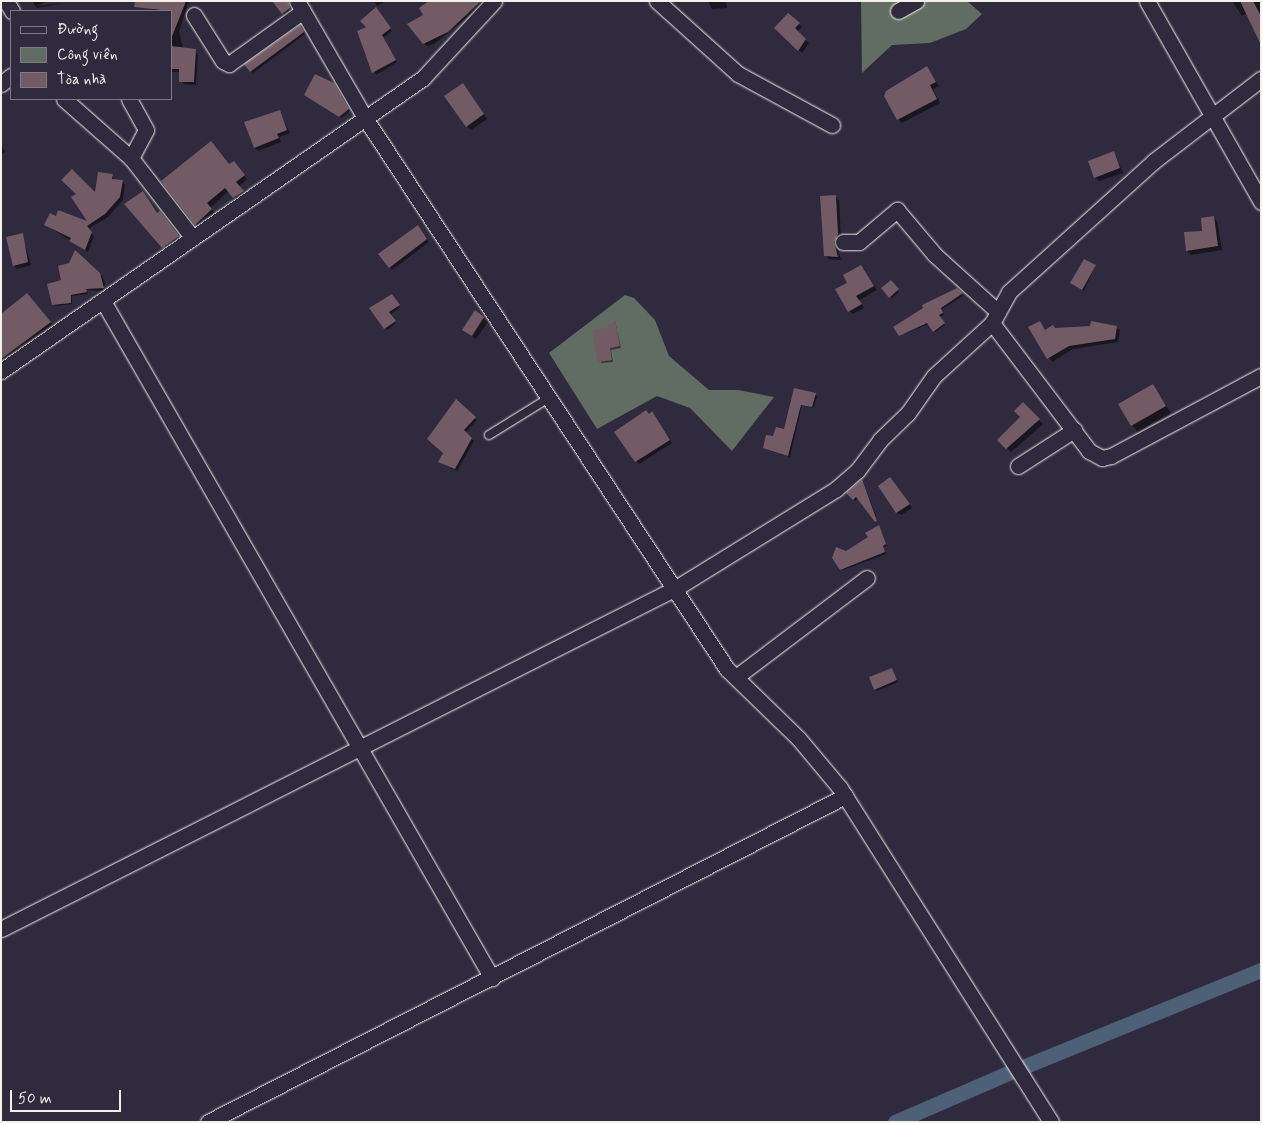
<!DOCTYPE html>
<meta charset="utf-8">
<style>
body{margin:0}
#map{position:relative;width:1262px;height:1123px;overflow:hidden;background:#2f2a3d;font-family:Mynerve,sans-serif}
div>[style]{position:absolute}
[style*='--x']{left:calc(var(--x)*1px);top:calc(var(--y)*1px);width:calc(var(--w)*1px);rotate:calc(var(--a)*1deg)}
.green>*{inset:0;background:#616d62}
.shadow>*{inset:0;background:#0007}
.canal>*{height:15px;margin:-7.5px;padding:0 7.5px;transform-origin:7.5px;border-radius:7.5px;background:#4d6078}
.building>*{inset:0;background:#735b66}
.roads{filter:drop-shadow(0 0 1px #f4f1e8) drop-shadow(0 0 1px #f4f1e8)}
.lane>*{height:8px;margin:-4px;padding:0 4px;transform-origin:4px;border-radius:4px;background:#2f2a3d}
.street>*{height:15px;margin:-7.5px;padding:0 7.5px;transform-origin:7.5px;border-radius:7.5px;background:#2f2a3d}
span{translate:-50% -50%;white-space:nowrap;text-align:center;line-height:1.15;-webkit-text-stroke:4px #2f2a3d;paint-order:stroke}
.frame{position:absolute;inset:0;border:2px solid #f4f1e8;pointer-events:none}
.legend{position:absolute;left:10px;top:10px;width:162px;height:90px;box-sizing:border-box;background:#2f2a3d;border:1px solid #7e7a81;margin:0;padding:6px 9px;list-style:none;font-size:15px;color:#f4f1e8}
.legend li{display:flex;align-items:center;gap:10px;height:25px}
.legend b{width:25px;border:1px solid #7e7a81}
.scale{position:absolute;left:10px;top:1090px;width:111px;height:22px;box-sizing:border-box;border:2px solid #f4f1e8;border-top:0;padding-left:6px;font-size:15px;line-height:18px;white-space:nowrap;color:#f4f1e8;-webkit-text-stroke:4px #2f2a3d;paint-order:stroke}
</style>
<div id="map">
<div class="green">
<i style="clip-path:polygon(861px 1px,967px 1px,982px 14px,966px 29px,930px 43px,892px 45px,862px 73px)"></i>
<i style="clip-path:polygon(625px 295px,634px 298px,655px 320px,669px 356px,709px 390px,738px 390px,774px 397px,732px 451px,690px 408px,657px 396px,597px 429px,549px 353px)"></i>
</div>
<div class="shadow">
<i style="clip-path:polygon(32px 1px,48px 1px,36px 6px,65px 3px,37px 8px)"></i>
<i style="clip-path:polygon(152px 1px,189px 2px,179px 31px,183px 48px,198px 54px,196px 85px,183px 84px,180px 72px,171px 72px,171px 11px,153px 11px)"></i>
<i style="clip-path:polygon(274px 1px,292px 1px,293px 12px,286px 17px)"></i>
<i style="clip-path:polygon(374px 1px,386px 1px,377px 6px)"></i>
<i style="clip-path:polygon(432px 1px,481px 1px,484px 4px,434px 44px,427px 46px,409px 25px,424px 15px)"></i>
<i style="clip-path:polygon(708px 1px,726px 1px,727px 8px,712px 9px)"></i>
<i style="clip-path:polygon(1232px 1px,1261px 1px,1261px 40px,1247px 13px,1242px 16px)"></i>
<i style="clip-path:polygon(378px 11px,392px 31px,383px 38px,397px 62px,376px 75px,358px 32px,368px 27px)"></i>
<i style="clip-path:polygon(788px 14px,802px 27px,797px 33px,809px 43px,802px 53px,776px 28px)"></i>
<i style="clip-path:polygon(301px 28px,305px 34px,253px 73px,246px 65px)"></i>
<i style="clip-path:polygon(927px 68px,939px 86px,933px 89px,940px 103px,902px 123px,898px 119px)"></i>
<i style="clip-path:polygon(335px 86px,350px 111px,341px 118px,308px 96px)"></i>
<i style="clip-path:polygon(467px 89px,487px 119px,471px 130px,467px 126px)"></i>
<i style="clip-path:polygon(279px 111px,290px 133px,279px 137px,281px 142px,258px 151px,255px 148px)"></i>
<i style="clip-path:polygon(1px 144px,5px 152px,1px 154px)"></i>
<i style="clip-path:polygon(1114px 153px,1123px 173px,1099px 181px,1095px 177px)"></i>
<i style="clip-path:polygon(229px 166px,237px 166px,247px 179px,239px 186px,246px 195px,238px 201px,229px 191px,210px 208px,215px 213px,199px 228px,162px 181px)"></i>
<i style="clip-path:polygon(112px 175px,115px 181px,125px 184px,123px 200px,108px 217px,88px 229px,94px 236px,88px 252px,46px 225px,56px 218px,90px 223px,96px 195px)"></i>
<i style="clip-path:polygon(835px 196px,839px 200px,841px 239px,837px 247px,841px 260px,829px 259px,825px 255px)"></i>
<i style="clip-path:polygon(158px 214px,163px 216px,181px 240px,166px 250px)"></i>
<i style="clip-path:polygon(1213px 217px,1217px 221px,1222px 250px,1191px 255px,1187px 250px)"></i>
<i style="clip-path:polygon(421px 229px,429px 242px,392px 270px,390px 268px)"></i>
<i style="clip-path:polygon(22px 234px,31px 265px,17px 269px,14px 266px)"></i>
<i style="clip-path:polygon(75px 252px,102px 276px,105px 283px,103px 291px,87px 290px,88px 294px,72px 296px,72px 304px,55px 306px)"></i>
<i style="clip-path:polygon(861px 266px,877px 290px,859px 300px,864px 308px,853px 314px,849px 311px,848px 283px)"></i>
<i style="clip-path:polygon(1095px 266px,1084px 291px,1073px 285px)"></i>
<i style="clip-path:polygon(891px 282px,899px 292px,892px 298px,883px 289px)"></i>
<i style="clip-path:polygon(957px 289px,963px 296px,941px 310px,944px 315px,939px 317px,945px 325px,935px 332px,929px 324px,900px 335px)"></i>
<i style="clip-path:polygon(30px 297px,53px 325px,7px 360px,4px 357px,1px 359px,1px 317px)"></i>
<i style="clip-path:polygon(394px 298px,400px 307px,390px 315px,396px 323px,387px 330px,371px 308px,383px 299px)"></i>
<i style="clip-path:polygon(475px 312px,488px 322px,476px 339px,464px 330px)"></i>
<i style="clip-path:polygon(615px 321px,621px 348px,611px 350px,613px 362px,601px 363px,607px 329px)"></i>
<i style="clip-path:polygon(1040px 322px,1046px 331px,1116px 327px,1120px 330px,1118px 342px,1073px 349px,1052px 362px,1030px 327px)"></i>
<i style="clip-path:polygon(1153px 386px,1171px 413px,1138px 432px,1132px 425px)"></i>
<i style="clip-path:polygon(795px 389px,817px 396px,814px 408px,802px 405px,790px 457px,764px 447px,785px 431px)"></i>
<i style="clip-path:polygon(456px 401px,477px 420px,465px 433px,474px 441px,457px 471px,440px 462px)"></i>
<i style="clip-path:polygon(1023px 404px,1043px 424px,1011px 452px,999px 440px,1022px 417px)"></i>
<i style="clip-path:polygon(652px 413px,672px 443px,639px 464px,636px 461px)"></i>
<i style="clip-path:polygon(862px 481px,863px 482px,877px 518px,858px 498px,855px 501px,848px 493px)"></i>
<i style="clip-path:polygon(893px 482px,912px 508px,901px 515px,897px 512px)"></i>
<i style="clip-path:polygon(879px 527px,887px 546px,883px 547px,886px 554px,843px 570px,846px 552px,869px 538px)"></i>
<i style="clip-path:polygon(892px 669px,898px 682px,877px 691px,875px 689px)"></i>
</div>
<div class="canal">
<i style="--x:1023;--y:1067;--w:257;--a:-22.2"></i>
<i style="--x:895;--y:1122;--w:131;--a:-23.4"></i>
</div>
<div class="building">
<i style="clip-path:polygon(135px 1px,186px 1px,171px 39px,171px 11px,134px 7px)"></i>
<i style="clip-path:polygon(272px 1px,288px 1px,290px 8px,282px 14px)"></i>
<i style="clip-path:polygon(429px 1px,481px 1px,448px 32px,423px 44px,407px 24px,423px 15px,419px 8px)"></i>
<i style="clip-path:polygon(1240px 1px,1253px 1px,1261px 16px,1261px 45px)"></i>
<i style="clip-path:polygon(376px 7px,391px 28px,382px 35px,396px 60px,372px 73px,357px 31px,366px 27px,360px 21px)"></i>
<i style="clip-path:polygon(788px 13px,800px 23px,795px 28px,806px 39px,798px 51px,774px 28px)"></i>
<i style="clip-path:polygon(300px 25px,304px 32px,250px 72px,244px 64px)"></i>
<i style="clip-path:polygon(171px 46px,196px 49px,194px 82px,179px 82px,179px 69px,171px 69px)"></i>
<i style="clip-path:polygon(927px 66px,936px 82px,930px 85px,937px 99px,897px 120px,884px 96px,886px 91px)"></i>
<i style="clip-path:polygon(315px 74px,334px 83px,349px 109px,339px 117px,304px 95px)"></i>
<i style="clip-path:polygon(463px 83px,484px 114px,466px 127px,444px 96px)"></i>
<i style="clip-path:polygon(280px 110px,287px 130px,277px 134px,279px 138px,254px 148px,244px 122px)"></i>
<i style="clip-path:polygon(211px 141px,229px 164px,234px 161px,245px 175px,236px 182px,244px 191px,233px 198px,225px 188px,207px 203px,212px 209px,195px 225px,161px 181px)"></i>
<i style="clip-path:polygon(1114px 151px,1120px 168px,1094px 178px,1088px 161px)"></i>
<i style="clip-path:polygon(72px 169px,95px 192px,98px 172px,113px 174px,112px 179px,123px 180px,120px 197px,105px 214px,87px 226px,92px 232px,85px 250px,69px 241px,71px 238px,44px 225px,50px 213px,56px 216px,58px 210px,87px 221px,71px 197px,76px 194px,61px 180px)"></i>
<i style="clip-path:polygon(143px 191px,157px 213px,160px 211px,179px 236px,162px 248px,124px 204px)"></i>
<i style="clip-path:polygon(836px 195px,838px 234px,834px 242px,838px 257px,824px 256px,820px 196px)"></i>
<i style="clip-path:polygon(1214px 216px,1218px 246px,1186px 251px,1184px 232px,1202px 231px,1201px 218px)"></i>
<i style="clip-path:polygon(418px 225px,427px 239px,389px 268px,378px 254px)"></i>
<i style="clip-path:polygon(23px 233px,28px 262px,13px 266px,6px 237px)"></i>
<i style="clip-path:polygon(75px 250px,100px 273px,104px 288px,86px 289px,87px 292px,71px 295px,71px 303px,52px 305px,47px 284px,61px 280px,58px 266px,69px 263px)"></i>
<i style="clip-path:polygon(1084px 259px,1096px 265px,1082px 290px,1070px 283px)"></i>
<i style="clip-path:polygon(861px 265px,874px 286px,856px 296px,862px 304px,848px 312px,835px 289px,847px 283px,843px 275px)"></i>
<i style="clip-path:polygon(891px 280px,899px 289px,889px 298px,881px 288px)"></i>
<i style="clip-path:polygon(957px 288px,963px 293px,941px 308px,943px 313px,939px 315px,945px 323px,933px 332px,927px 323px,899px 336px,893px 327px,923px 308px,922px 305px)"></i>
<i style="clip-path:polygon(27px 293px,51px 322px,1px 359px,1px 314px)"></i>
<i style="clip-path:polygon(392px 294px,400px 305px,389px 312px,396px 321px,384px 329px,369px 308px)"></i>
<i style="clip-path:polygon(475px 310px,484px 317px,472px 336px,462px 330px)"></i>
<i style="clip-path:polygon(615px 320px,620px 346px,610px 348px,612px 360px,598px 362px,592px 330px,606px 328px)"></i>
<i style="clip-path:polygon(1040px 321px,1045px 330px,1053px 325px,1055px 328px,1090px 326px,1091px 321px,1117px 326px,1115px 339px,1069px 346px,1047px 359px,1028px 327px)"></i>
<i style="clip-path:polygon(1153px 384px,1166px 406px,1131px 426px,1118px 404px)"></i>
<i style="clip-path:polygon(794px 388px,816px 393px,812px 407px,801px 405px,788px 456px,763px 448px,766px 435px,773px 436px,776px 427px,784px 429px)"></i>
<i style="clip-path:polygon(456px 399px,476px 417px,464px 430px,472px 438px,455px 469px,438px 462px,443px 453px,427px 439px)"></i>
<i style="clip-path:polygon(1023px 402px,1040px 419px,1006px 449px,997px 440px,1020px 417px,1014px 411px)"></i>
<i style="clip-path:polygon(646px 410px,649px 414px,652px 411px,670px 440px,635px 462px,614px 432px)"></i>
<i style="clip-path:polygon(890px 477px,910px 504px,896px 513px,878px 486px)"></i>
<i style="clip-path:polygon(862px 479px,877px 521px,875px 522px,856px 497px,853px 500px,846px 493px)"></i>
<i style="clip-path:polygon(879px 525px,886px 544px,883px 546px,885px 552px,840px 570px,832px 558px,836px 547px,846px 551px,868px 537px,865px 533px)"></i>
<i style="clip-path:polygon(892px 668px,897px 680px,874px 690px,869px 677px)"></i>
</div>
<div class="roads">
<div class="lane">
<i style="--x:489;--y:435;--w:68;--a:-31.8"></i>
</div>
<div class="street">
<i style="--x:6;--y:1;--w:12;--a:59"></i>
<i style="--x:297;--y:1;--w:135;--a:59.8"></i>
<i style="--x:365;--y:118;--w:659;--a:56.7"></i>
<i style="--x:727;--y:669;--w:100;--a:44.2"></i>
<i style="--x:799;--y:739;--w:64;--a:50.1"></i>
<i style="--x:840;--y:788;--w:395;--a:57.7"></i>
<i style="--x:657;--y:1;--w:109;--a:42"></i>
<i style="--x:738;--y:74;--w:107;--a:28.5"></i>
<i style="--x:1147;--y:1;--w:231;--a:60.4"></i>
<i style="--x:898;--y:11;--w:21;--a:-29"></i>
<i style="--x:194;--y:15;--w:54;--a:57.8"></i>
<i style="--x:223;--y:61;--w:7;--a:27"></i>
<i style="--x:229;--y:64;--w:91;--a:-35.6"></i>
<i style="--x:1;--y:84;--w:13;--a:-39"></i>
<i style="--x:64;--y:99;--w:89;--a:41.4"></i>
<i style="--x:131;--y:158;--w:100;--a:52.3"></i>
<i style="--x:129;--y:99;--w:35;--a:61"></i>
<i style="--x:146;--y:130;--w:32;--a:118"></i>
<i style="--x:843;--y:242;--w:16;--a:0"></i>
<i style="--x:859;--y:242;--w:50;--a:-40.1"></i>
<i style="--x:897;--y:210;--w:59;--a:49.8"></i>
<i style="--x:935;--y:255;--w:85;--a:42.1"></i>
<i style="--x:103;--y:301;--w:781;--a:60.12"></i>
<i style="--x:992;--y:323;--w:161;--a:52.8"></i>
<i style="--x:1089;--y:451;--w:15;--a:28"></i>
<i style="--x:1102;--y:458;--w:9;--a:-13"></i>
<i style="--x:1111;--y:456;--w:170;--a:-28.1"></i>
<i style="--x:1;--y:371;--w:514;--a:-34.77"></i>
<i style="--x:423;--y:78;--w:105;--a:-47.3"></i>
<i style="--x:1018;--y:466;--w:67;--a:-32.7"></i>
<i style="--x:736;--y:677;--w:164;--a:-37.1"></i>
<i style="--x:1;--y:929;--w:756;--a:-26.8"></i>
<i style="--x:676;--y:588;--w:188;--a:-31.7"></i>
<i style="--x:836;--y:489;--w:28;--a:-41"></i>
<i style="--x:857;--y:471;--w:39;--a:-53"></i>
<i style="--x:880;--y:440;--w:39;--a:-44"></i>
<i style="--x:908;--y:413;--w:45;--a:-54.9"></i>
<i style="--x:934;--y:376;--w:79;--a:-42.4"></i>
<i style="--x:992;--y:323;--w:35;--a:-61"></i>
<i style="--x:1009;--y:292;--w:195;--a:-42.1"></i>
<i style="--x:1154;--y:161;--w:135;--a:-37.5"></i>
<i style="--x:208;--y:1122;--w:716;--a:-27.1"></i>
</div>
</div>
<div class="frame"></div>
<ul class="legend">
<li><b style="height:6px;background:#2f2a3d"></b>Đường</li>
<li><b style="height:14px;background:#616d62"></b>Công viên</li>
<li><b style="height:14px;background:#735b66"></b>Tòa nhà</li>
</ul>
<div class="scale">50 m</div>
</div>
